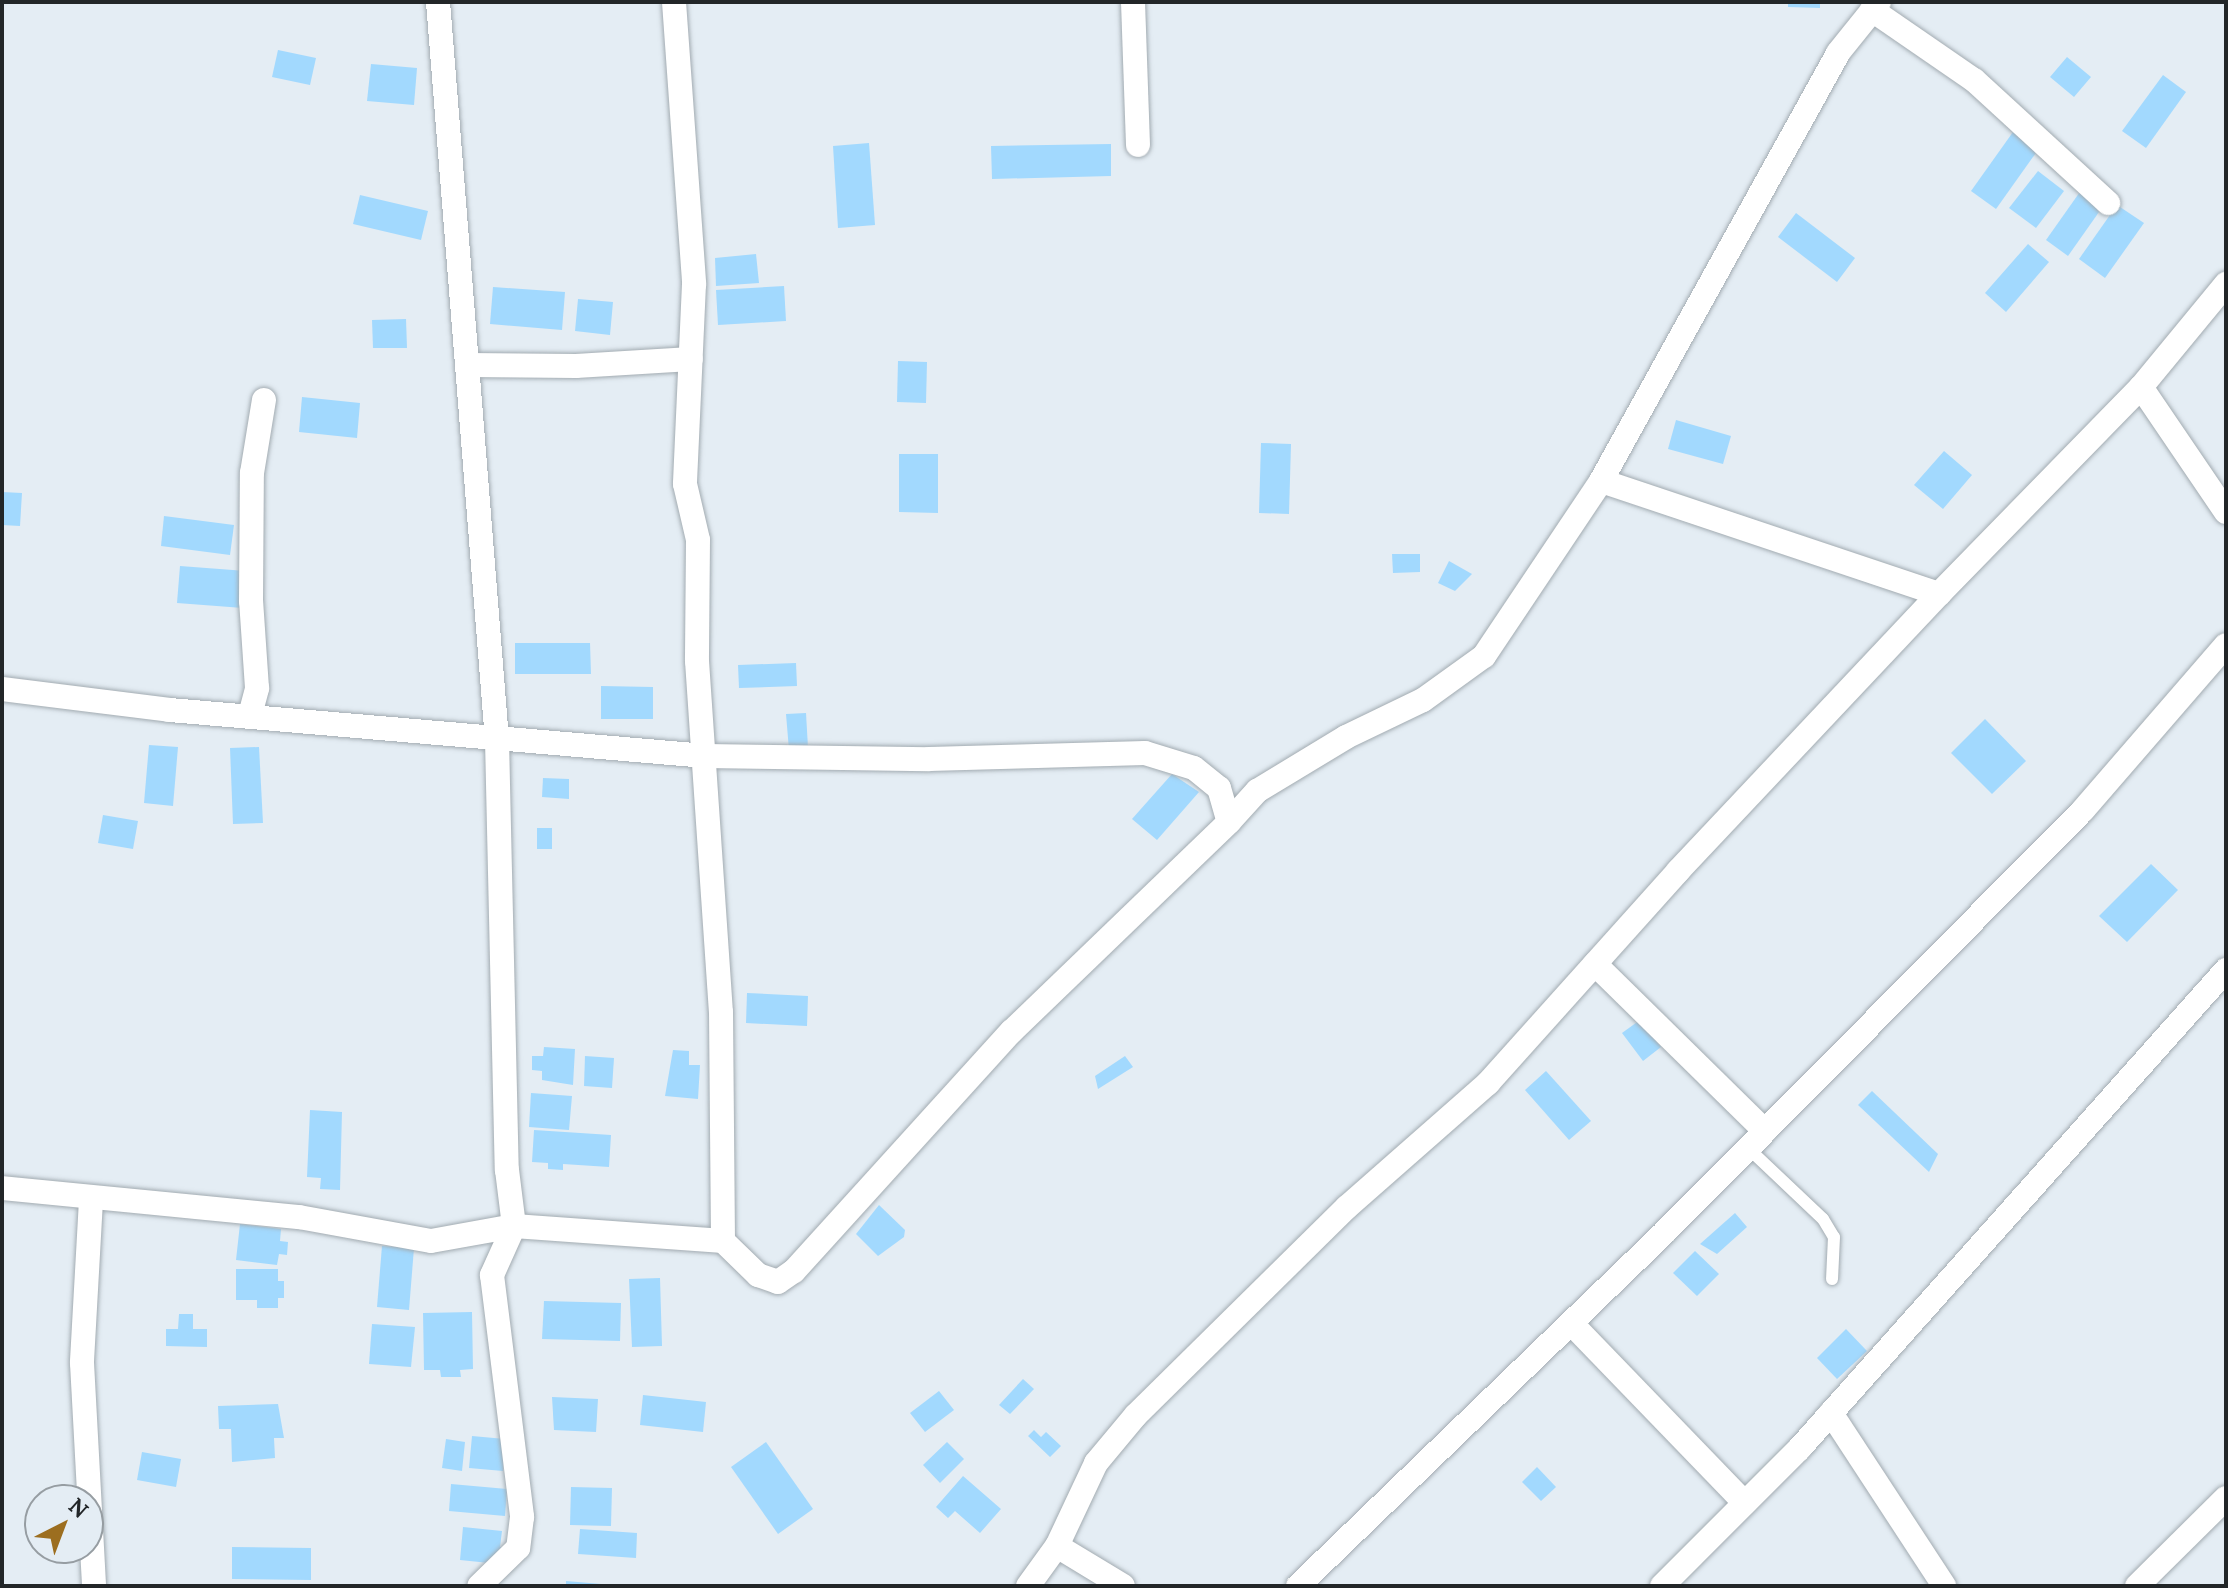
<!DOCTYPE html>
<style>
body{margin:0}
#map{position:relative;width:2228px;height:1588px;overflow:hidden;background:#e4edf4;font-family:Lora,serif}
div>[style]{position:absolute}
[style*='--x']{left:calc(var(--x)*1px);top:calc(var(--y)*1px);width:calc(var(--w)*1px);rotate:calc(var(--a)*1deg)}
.building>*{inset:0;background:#a2d9fe}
.roads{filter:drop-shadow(0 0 2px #a2abb1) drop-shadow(0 0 2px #a2abb1)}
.lane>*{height:12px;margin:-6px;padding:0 6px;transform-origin:6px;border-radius:6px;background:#fff}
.street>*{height:24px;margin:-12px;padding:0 12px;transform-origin:12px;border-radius:12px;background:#fff}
span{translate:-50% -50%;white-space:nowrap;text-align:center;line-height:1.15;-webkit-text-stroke:7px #e4edf4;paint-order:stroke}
.frame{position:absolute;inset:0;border:4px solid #222628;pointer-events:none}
.north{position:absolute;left:24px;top:1484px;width:80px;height:80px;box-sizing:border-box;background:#e4edf4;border:2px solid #969da2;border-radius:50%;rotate:42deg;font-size:22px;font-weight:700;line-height:32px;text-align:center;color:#222628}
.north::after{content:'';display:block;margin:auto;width:28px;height:36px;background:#9c6e1f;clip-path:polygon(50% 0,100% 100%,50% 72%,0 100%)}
</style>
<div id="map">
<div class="building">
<i style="clip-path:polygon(1788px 2px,1820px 2px,1820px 8px,1788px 7px)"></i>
<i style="clip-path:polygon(278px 50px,316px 58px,310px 85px,272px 77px)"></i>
<i style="clip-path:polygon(2067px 57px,2091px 77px,2074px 97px,2050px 77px)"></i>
<i style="clip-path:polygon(371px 64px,417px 68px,414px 105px,367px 101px)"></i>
<i style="clip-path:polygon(2163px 75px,2186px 92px,2146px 148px,2122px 131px)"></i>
<i style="clip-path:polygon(2013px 132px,2038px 150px,1996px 209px,1971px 191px)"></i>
<i style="clip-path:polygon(869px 143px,875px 225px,838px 228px,833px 146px)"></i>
<i style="clip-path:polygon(1111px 144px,1111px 176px,992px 179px,991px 146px)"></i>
<i style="clip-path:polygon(2038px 171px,2064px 191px,2036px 228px,2009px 208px)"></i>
<i style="clip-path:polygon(2082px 189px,2099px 212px,2068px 256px,2046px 240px)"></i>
<i style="clip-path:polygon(360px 195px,428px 211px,421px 240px,353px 224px)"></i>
<i style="clip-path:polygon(2117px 205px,2144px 223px,2105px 278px,2079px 259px)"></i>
<i style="clip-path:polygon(1796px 213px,1855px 258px,1837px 282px,1778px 237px)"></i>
<i style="clip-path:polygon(2028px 244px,2049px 262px,2006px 312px,1985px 293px)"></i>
<i style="clip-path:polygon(756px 254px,759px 283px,716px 286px,715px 258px)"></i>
<i style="clip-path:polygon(784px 286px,786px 321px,718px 325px,716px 290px)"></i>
<i style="clip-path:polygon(493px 287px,565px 292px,562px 330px,490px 324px)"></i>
<i style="clip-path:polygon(578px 299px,613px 302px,610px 335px,575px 331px)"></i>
<i style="clip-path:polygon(406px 319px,407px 348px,373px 348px,372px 320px)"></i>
<i style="clip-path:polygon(898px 361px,927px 362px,926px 403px,897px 402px)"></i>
<i style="clip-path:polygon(302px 397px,360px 403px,357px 438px,299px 432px)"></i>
<i style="clip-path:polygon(1676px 420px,1731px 436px,1723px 464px,1668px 449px)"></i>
<i style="clip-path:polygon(1261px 443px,1291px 444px,1289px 514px,1259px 513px)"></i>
<i style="clip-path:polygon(1944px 451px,1972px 475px,1943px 509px,1914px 485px)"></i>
<i style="clip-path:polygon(899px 454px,938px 454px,938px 513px,899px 512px)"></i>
<i style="clip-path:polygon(2px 492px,22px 493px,20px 526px,2px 525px)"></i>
<i style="clip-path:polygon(164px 516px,234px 525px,230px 555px,161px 546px)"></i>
<i style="clip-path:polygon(1392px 554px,1420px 554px,1420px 572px,1393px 573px)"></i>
<i style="clip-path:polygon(1449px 561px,1472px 574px,1455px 591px,1438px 583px)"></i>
<i style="clip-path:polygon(180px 566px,246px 571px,243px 608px,177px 603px)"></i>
<i style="clip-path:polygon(515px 643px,590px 643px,591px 674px,515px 674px)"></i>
<i style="clip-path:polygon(796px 663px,797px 686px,739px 688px,738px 665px)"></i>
<i style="clip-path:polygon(601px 686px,653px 687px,653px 719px,601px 719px)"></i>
<i style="clip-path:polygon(806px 713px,808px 748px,789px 750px,786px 714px)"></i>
<i style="clip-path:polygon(1985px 719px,2026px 761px,1992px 794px,1951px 753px)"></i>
<i style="clip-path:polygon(149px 745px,178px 747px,173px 806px,144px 803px)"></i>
<i style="clip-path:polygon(259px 747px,263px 823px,233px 824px,230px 748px)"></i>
<i style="clip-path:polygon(1172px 774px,1199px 792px,1157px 840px,1132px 819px)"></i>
<i style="clip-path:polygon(543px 778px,569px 779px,569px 799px,542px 797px)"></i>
<i style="clip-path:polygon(103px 815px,138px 821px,133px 849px,98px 843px)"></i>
<i style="clip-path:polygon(537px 828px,552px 828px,552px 849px,537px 849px)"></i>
<i style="clip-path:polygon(2151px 864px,2178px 890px,2127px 942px,2099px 916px)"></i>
<i style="clip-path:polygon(747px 993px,808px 996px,807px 1026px,746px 1023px)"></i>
<i style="clip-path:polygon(1640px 1020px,1661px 1047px,1643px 1061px,1622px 1033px)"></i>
<i style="clip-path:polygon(544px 1047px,575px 1049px,573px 1085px,542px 1080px,542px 1071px,532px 1070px,532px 1056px,543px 1056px)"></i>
<i style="clip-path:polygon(673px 1050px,689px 1051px,689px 1065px,700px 1065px,698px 1099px,665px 1096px)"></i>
<i style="clip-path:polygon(585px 1056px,614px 1058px,612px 1088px,584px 1086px)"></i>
<i style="clip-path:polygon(1125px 1056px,1133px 1067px,1098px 1089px,1095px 1076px)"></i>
<i style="clip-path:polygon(1546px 1071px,1591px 1121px,1569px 1140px,1525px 1090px)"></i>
<i style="clip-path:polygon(1872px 1091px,1938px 1154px,1929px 1172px,1858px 1105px)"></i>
<i style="clip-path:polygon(531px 1093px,572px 1096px,569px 1130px,529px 1127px)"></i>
<i style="clip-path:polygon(310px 1110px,342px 1112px,340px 1190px,320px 1189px,321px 1178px,307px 1177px)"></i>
<i style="clip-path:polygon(534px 1130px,611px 1135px,609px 1167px,563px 1164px,563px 1170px,548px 1169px,548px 1163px,532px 1162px)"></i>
<i style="clip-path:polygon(879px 1205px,905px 1230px,904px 1237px,878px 1256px,856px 1234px)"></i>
<i style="clip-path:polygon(1735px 1213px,1747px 1227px,1717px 1254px,1700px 1244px)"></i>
<i style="clip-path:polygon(240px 1224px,281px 1229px,280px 1241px,288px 1242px,287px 1255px,279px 1254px,277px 1265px,236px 1260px)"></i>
<i style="clip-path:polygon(382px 1246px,414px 1248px,409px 1310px,377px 1307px)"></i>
<i style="clip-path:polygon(1695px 1251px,1719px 1274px,1697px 1296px,1673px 1273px)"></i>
<i style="clip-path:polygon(236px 1269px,278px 1269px,278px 1281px,284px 1281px,284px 1298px,278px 1298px,278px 1308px,257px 1308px,257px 1300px,236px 1300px)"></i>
<i style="clip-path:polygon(660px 1278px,662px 1346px,632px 1347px,629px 1279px)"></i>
<i style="clip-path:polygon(544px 1301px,621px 1303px,620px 1341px,542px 1339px)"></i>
<i style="clip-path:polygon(472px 1312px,473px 1369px,460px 1370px,461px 1377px,441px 1377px,440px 1370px,424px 1370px,423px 1313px)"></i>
<i style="clip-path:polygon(179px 1314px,193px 1314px,193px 1329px,207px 1329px,207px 1347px,166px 1346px,166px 1329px,178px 1329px)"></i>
<i style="clip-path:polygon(372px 1324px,415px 1327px,411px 1367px,369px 1364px)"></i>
<i style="clip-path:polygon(1846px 1329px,1867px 1351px,1837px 1379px,1817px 1358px)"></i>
<i style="clip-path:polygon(1023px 1379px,1034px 1389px,1010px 1414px,999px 1405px)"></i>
<i style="clip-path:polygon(939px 1391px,954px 1410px,925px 1432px,910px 1413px)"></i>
<i style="clip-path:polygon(643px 1395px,706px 1402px,703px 1432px,640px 1425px)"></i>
<i style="clip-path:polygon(552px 1397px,598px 1399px,596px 1432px,554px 1430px)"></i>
<i style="clip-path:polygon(278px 1404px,284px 1438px,274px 1438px,275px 1458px,232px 1462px,231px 1429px,219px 1429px,218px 1406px)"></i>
<i style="clip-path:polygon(1034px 1430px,1041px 1437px,1046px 1432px,1061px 1446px,1050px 1457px,1028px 1436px)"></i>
<i style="clip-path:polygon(472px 1436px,505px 1439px,503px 1471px,469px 1468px)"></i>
<i style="clip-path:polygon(446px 1439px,465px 1442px,462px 1471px,442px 1468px)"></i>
<i style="clip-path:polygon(766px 1442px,813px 1509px,778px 1534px,731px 1467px)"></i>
<i style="clip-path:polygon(947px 1442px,964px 1459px,940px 1483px,923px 1465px)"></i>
<i style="clip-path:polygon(142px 1452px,181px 1459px,176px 1487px,137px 1480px)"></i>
<i style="clip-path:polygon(1537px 1467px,1556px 1487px,1541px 1501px,1522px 1482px)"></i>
<i style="clip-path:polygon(963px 1476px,1001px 1509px,980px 1533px,955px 1511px,948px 1518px,936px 1507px)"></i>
<i style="clip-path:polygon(451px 1484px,507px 1489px,505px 1516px,449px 1511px)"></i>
<i style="clip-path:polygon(571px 1487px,612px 1488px,611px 1526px,570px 1525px)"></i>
<i style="clip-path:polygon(463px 1527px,502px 1531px,500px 1547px,506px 1548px,499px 1564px,460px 1560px)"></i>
<i style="clip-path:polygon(580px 1529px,637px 1533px,636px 1558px,578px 1554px)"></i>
<i style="clip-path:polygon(232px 1547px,311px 1548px,311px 1580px,232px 1579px)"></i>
<i style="clip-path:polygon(566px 1581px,601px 1584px,601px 1586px,566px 1586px)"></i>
</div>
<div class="roads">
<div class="lane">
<i style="--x:1748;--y:1148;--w:103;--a:43.4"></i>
<i style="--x:1823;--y:1219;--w:21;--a:59"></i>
<i style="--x:1834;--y:1237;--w:42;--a:92.7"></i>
</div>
<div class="street">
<i style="--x:438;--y:2;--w:740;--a:85.43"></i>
<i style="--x:497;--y:740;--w:430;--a:88.7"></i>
<i style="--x:507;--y:1170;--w:56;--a:82.9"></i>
<i style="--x:514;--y:1226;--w:54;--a:114.2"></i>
<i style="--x:492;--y:1275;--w:244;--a:82.9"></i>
<i style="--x:522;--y:1517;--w:31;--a:97"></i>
<i style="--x:518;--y:1548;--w:54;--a:135.7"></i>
<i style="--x:674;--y:2;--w:283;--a:85.9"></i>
<i style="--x:694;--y:284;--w:200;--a:92.6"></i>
<i style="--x:685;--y:484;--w:57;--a:76.9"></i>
<i style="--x:698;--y:540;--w:121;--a:90.5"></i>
<i style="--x:697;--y:661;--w:352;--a:86.1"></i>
<i style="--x:721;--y:1012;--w:229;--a:89.5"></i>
<i style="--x:1133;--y:2;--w:143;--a:88"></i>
<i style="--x:1872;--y:10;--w:124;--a:34.5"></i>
<i style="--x:1974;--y:80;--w:182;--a:42.5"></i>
<i style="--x:468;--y:365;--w:108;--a:0.5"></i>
<i style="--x:576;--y:366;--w:115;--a:-3.5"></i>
<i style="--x:2141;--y:387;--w:151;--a:55.8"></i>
<i style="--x:1939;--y:594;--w:289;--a:-45.7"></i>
<i style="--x:2141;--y:387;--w:134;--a:-50.5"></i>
<i style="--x:2;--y:689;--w:169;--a:7.1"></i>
<i style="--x:170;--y:710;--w:537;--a:4.91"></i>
<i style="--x:705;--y:756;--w:224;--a:0.8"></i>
<i style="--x:929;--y:759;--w:216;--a:-1.6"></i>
<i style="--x:1145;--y:753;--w:51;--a:17"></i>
<i style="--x:1194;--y:768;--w:32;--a:39"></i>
<i style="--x:1219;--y:788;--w:35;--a:74"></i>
<i style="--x:1229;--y:822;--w:42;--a:-47.9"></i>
<i style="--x:1257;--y:791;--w:104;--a:-31.2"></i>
<i style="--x:1346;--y:737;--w:85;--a:-25.7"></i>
<i style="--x:1423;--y:700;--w:75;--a:-35.8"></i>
<i style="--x:1484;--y:656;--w:211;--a:-56.2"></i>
<i style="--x:1601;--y:481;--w:489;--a:-61"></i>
<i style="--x:1838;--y:53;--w:65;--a:-51.2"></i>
<i style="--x:250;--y:715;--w:28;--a:-75"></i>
<i style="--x:257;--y:688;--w:87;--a:-93.9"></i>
<i style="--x:251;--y:601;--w:128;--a:-89.6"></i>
<i style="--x:252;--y:473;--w:74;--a:-80.7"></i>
<i style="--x:1595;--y:964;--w:238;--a:44.5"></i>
<i style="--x:2;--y:1188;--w:298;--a:5.6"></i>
<i style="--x:299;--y:1217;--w:134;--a:10.3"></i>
<i style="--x:431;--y:1241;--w:84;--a:-10.2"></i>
<i style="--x:514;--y:1226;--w:210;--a:4.1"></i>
<i style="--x:723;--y:1241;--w:49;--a:44.2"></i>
<i style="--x:758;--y:1275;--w:21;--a:19"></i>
<i style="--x:778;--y:1282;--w:19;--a:-35"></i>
<i style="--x:794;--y:1271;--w:324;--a:-47.8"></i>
<i style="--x:1012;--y:1031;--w:301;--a:-43.9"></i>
<i style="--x:91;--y:1200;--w:163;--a:93.2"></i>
<i style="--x:82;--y:1363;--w:223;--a:86.9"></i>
<i style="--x:1571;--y:1323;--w:250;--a:46"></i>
<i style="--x:1831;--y:1413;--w:207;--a:56.8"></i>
<i style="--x:1057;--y:1546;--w:77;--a:31.2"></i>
<i style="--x:1028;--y:1586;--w:49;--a:-54.1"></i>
<i style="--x:1057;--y:1546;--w:92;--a:-64.8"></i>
<i style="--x:1096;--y:1463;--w:62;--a:-50.2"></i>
<i style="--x:1136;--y:1415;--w:296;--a:-44.6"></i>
<i style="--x:1347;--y:1207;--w:188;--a:-41.3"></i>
<i style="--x:1488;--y:1083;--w:285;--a:-48.1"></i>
<i style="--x:1678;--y:871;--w:381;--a:-46.7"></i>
<i style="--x:1939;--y:594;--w:356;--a:-161.5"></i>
<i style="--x:1298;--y:1586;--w:506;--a:-43.96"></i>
<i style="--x:1662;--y:1235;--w:598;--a:-45.27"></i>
<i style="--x:2083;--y:810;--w:218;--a:-49.1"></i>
<i style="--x:1662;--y:1586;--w:194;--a:-45"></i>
<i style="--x:1799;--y:1449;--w:642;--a:-48.28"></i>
<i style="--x:2137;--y:1586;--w:125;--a:-44.7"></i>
</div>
</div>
<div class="frame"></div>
<div class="north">N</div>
</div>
